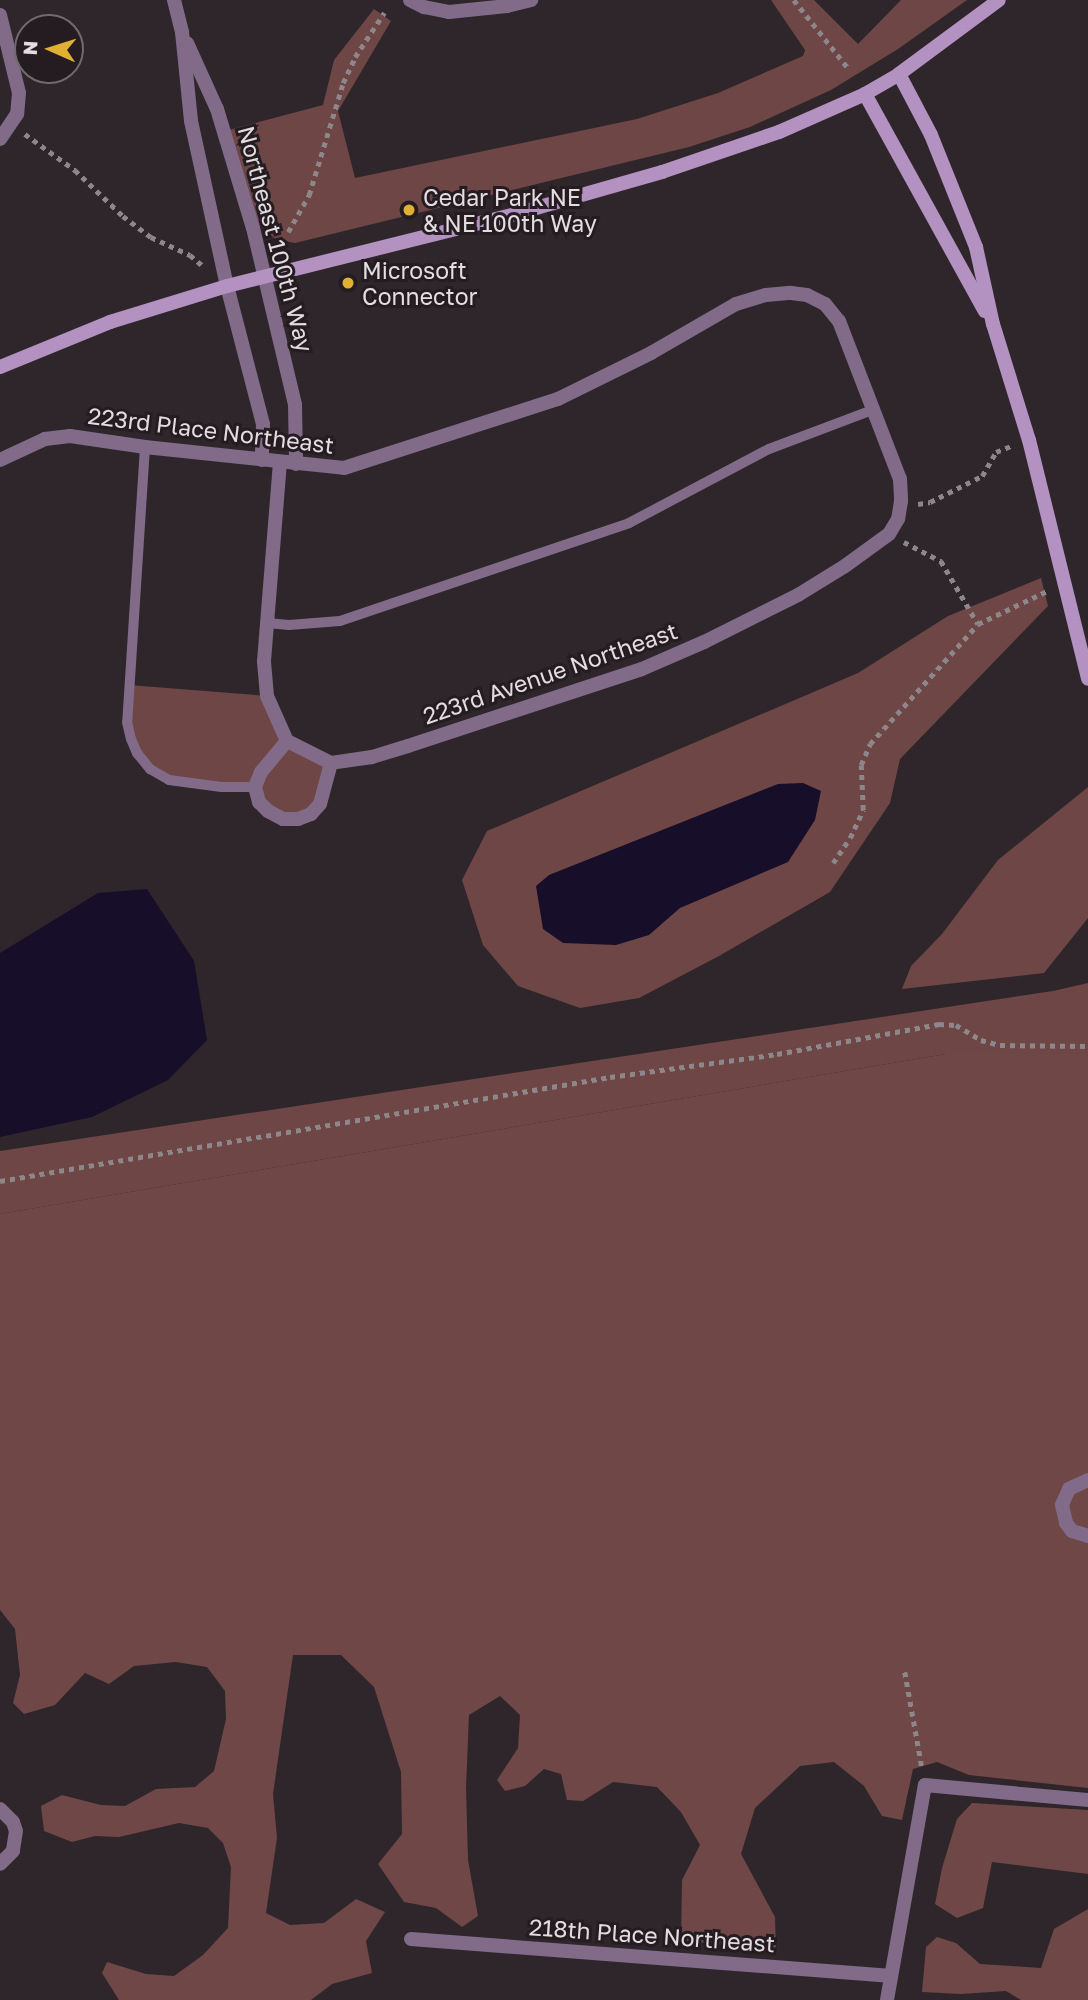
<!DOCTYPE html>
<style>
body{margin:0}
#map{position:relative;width:1088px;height:2000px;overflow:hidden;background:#2e262b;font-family:"Golos Text",sans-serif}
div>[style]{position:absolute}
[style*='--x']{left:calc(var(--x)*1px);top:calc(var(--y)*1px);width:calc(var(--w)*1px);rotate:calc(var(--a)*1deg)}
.green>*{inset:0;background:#6e4645}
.forest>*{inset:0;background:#6f4746}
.water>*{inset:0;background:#170e2a}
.path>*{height:4.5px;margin-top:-2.25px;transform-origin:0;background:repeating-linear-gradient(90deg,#8d868b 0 5px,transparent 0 10px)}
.lane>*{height:10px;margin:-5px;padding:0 5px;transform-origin:5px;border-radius:5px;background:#816b89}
.street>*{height:14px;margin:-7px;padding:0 7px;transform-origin:7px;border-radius:7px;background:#816b89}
.secondary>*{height:14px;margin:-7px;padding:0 7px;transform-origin:7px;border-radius:7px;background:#b391c0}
.dots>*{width:19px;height:19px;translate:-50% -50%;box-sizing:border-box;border:4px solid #241c21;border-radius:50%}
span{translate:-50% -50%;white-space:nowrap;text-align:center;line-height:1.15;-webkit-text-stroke:6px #241c21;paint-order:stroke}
.poi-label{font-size:23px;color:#e3dde1}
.left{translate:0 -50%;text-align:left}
.street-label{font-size:23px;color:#e3dde1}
.north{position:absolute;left:14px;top:14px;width:70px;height:70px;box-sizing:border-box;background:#241c21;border:2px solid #70696e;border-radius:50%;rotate:273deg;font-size:19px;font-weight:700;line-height:28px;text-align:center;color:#e3dde1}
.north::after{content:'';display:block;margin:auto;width:24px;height:32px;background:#e0b034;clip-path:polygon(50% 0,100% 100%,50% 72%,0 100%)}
</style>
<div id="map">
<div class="green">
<i style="clip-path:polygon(771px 0,814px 0,858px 44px,901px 0,967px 0,898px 49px,831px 90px,750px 127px,689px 147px,295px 243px,275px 239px,258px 223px,229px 130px,323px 105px,334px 60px,374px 9px,391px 21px,338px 111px,355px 178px,637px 119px,718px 93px,803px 56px,805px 50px)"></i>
<i style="clip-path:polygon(1041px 578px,1048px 606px,900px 759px,890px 803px,830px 892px,719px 956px,639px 998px,580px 1008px,518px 986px,483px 945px,462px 880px,487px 831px,858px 673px,948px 616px)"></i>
<i style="clip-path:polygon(129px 685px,267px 696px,279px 728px,331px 763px,320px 804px,283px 819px,255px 787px,196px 785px,150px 769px,131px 739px)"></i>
<i style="clip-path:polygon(1088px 787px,1088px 918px,1044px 973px,902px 989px,911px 966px,942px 934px,998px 860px)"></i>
<i style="clip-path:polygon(1088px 983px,1088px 1054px,946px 1054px,0 1214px,0 1151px,1053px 991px)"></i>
</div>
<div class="forest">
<i style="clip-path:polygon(946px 1054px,1088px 1054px,1088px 1788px,969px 1775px,937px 1762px,913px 1769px,902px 1820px,882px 1816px,864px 1786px,834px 1762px,800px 1766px,755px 1808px,741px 1854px,775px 1917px,776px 1951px,681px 1940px,682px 1880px,700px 1845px,681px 1812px,657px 1787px,613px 1782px,583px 1801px,567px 1800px,561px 1774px,544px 1769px,525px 1786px,505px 1791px,497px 1780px,518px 1748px,520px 1715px,500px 1696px,469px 1715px,466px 1788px,468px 1860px,478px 1916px,462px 1927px,436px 1908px,404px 1902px,378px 1864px,402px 1834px,401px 1772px,374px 1687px,341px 1655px,293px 1655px,273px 1794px,277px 1838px,266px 1913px,290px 1925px,324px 1923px,356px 1899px,385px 1912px,366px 1941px,372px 1973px,332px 1984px,311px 2000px,119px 2000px,102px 1973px,107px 1962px,146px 1974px,174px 1976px,203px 1955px,228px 1928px,231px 1867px,223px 1843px,208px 1828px,179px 1823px,119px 1837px,95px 1836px,72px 1842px,44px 1831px,41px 1806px,62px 1795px,101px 1805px,125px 1806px,156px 1789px,195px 1787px,214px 1771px,226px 1719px,225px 1691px,207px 1667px,176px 1662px,134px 1666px,109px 1684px,85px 1673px,55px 1705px,24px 1714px,13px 1703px,20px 1675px,15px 1629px,0 1610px,0 1214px)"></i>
<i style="clip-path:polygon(972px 1803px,1088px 1810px,1088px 1874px,992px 1862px,983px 1908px,957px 1918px,935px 1904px,942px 1868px,957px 1819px)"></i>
<i style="clip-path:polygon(1088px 1909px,1088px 2000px,1021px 2000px,1006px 1991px,961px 1994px,922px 1992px,926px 1947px,937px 1937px,956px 1943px,980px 1964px,1041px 1968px,1054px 1929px)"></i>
</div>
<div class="water">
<i style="clip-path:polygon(803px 783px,821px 791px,815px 820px,788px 862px,680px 908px,649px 935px,616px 945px,563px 943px,543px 929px,536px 886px,549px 875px,778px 784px)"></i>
<i style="clip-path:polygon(147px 889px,194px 961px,207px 1040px,168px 1080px,92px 1117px,0 1137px,0 953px,98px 893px)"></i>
</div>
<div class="path">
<i style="--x:794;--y:0;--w:87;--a:51.5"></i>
<i style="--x:25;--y:134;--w:62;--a:35.8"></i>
<i style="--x:75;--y:170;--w:66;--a:43.8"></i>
<i style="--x:123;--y:216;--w:35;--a:37"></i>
<i style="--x:151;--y:237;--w:43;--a:24.8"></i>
<i style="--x:190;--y:255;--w:16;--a:40"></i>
<i style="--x:288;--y:232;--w:43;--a:-60.4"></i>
<i style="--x:309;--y:195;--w:117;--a:-73.1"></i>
<i style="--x:343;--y:83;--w:29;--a:-65"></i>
<i style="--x:355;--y:57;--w:53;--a:-56.6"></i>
<i style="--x:918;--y:504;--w:12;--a:-9"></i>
<i style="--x:930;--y:502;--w:58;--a:-26.6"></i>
<i style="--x:982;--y:476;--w:28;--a:-60"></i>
<i style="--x:996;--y:452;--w:18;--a:-22"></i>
<i style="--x:904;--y:542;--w:42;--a:27.2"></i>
<i style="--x:941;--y:561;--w:73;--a:59.6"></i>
<i style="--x:833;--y:863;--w:30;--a:-56"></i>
<i style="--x:850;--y:838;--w:31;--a:-65"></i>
<i style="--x:863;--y:810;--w:45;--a:-92.5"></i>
<i style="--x:861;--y:765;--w:23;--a:-67"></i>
<i style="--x:870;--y:744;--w:161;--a:-48"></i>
<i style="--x:978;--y:624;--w:76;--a:-25.6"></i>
<i style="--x:0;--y:1181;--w:619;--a:-9.68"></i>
<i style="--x:610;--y:1077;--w:169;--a:-7.8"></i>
<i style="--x:777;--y:1054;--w:165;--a:-10.5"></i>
<i style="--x:939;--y:1024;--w:17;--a:3"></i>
<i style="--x:956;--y:1025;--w:29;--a:31"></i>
<i style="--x:981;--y:1040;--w:20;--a:15"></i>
<i style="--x:1000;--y:1045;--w:88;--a:0.7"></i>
<i style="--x:905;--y:1672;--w:97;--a:79.9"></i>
</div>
<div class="lane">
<i style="--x:145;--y:447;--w:276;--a:93.7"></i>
<i style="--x:127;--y:722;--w:17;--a:77"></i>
<i style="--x:131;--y:739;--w:15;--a:67"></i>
<i style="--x:137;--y:753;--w:21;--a:51"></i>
<i style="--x:150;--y:769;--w:22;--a:30"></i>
<i style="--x:169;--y:780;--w:53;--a:7.5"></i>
<i style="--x:222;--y:787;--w:33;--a:0"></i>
<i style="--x:267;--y:623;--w:22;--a:5"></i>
<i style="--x:289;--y:625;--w:51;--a:-4.5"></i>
<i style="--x:340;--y:621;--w:305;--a:-18.7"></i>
<i style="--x:629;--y:523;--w:158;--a:-27.9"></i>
<i style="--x:769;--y:449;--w:113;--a:-20.7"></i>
</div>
<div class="street">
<i style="--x:174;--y:0;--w:33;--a:76"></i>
<i style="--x:182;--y:32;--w:89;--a:84.2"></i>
<i style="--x:191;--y:121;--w:169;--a:77.7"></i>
<i style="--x:227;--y:286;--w:143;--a:75.4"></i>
<i style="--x:263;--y:424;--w:36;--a:92"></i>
<i style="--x:410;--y:0;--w:16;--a:27"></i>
<i style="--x:424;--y:7;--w:25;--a:11"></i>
<i style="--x:449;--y:12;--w:58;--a:-5.9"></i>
<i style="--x:507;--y:6;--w:25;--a:-14"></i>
<i style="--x:0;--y:15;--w:80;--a:76.3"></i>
<i style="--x:19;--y:93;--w:21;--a:95"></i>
<i style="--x:17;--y:114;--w:30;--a:124"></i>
<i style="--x:187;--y:43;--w:72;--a:65.6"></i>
<i style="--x:217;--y:109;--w:124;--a:73.2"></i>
<i style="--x:253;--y:228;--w:181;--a:76.6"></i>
<i style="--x:295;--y:404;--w:60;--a:89"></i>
<i style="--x:0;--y:460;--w:50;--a:-25"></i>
<i style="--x:45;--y:439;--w:25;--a:-7"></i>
<i style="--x:70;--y:436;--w:76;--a:8.3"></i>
<i style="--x:145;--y:447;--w:200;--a:6"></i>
<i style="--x:344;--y:468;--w:225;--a:-17.9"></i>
<i style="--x:558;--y:399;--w:104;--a:-26.3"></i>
<i style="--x:651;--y:353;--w:98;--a:-30"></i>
<i style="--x:736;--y:304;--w:31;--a:-17"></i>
<i style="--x:766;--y:295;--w:25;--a:-5"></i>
<i style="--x:791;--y:293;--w:16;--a:7"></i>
<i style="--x:807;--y:295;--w:20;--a:27"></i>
<i style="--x:825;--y:304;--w:22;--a:51"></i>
<i style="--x:839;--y:321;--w:169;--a:68.9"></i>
<i style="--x:900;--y:479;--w:22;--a:87"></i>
<i style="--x:901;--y:501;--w:18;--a:99"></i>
<i style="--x:898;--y:519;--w:17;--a:121"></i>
<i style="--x:889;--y:534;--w:54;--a:144"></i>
<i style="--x:845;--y:566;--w:55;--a:148.3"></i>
<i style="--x:798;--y:595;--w:105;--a:153.4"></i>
<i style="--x:704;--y:642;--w:68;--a:156.5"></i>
<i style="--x:642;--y:669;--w:246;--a:161.8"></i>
<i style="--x:408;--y:746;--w:38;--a:163"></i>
<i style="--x:372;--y:757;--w:41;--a:171.7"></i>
<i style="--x:331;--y:763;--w:49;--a:-153.4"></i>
<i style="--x:287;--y:741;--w:49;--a:-114"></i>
<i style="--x:267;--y:696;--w:35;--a:-95"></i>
<i style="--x:264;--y:661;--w:199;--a:-85.4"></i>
<i style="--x:287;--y:741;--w:40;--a:130"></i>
<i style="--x:261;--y:772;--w:16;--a:112"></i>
<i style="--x:255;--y:787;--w:16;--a:75"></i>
<i style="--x:259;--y:802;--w:13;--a:45"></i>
<i style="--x:268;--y:811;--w:17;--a:28"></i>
<i style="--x:283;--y:819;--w:15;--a:0"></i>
<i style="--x:298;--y:819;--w:14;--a:-21"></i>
<i style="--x:311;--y:814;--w:13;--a:-48"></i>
<i style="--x:320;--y:804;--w:42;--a:-75"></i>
<i style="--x:1088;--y:1480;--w:21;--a:155"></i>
<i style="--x:1069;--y:1489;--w:17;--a:114"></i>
<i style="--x:1062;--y:1505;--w:18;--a:77"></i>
<i style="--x:1066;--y:1523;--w:10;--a:53"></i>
<i style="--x:1072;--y:1531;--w:17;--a:17"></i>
<i style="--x:0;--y:1809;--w:18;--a:45"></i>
<i style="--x:13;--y:1822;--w:9;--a:72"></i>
<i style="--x:16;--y:1831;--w:20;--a:99"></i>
<i style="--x:13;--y:1851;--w:18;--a:135"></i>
<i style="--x:411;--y:1939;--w:479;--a:4.4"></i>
<i style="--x:887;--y:2000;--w:218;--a:-80"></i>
<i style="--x:925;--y:1785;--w:164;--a:5.3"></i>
</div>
<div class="secondary">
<i style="--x:899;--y:74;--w:69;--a:62.3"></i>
<i style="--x:931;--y:135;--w:121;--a:68.1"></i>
<i style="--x:976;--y:247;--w:79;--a:77.6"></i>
<i style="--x:993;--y:324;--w:121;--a:72.8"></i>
<i style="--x:1029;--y:440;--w:246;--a:76.1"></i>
<i style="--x:865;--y:94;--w:248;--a:61.1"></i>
<i style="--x:0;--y:367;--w:119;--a:-22.2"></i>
<i style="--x:110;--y:322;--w:122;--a:-17.1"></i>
<i style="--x:227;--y:286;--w:297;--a:-14"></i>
<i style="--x:515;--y:214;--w:153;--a:-15.9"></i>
<i style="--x:662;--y:172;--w:124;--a:-18.9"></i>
<i style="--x:779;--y:132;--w:94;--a:-23.8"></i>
<i style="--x:865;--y:94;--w:39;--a:-30"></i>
<i style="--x:899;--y:74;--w:124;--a:-36.5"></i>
</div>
<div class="dots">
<i style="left:409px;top:210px;background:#e0b034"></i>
<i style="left:348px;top:283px;background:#e0b034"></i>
</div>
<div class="poi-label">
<span class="left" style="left:423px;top:210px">Cedar Park NE<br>&amp; NE 100th Way</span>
<span class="left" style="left:362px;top:283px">Microsoft<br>Connector</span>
</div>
<div class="street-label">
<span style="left:276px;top:239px;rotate:75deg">Northeast 100th Way</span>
<span style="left:211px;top:430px;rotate:7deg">223rd Place Northeast</span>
<span style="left:550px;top:673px;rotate:-19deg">223rd Avenue Northeast</span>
<span style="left:652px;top:1935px;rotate:4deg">218th Place Northeast</span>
</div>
<div class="north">N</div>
</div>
